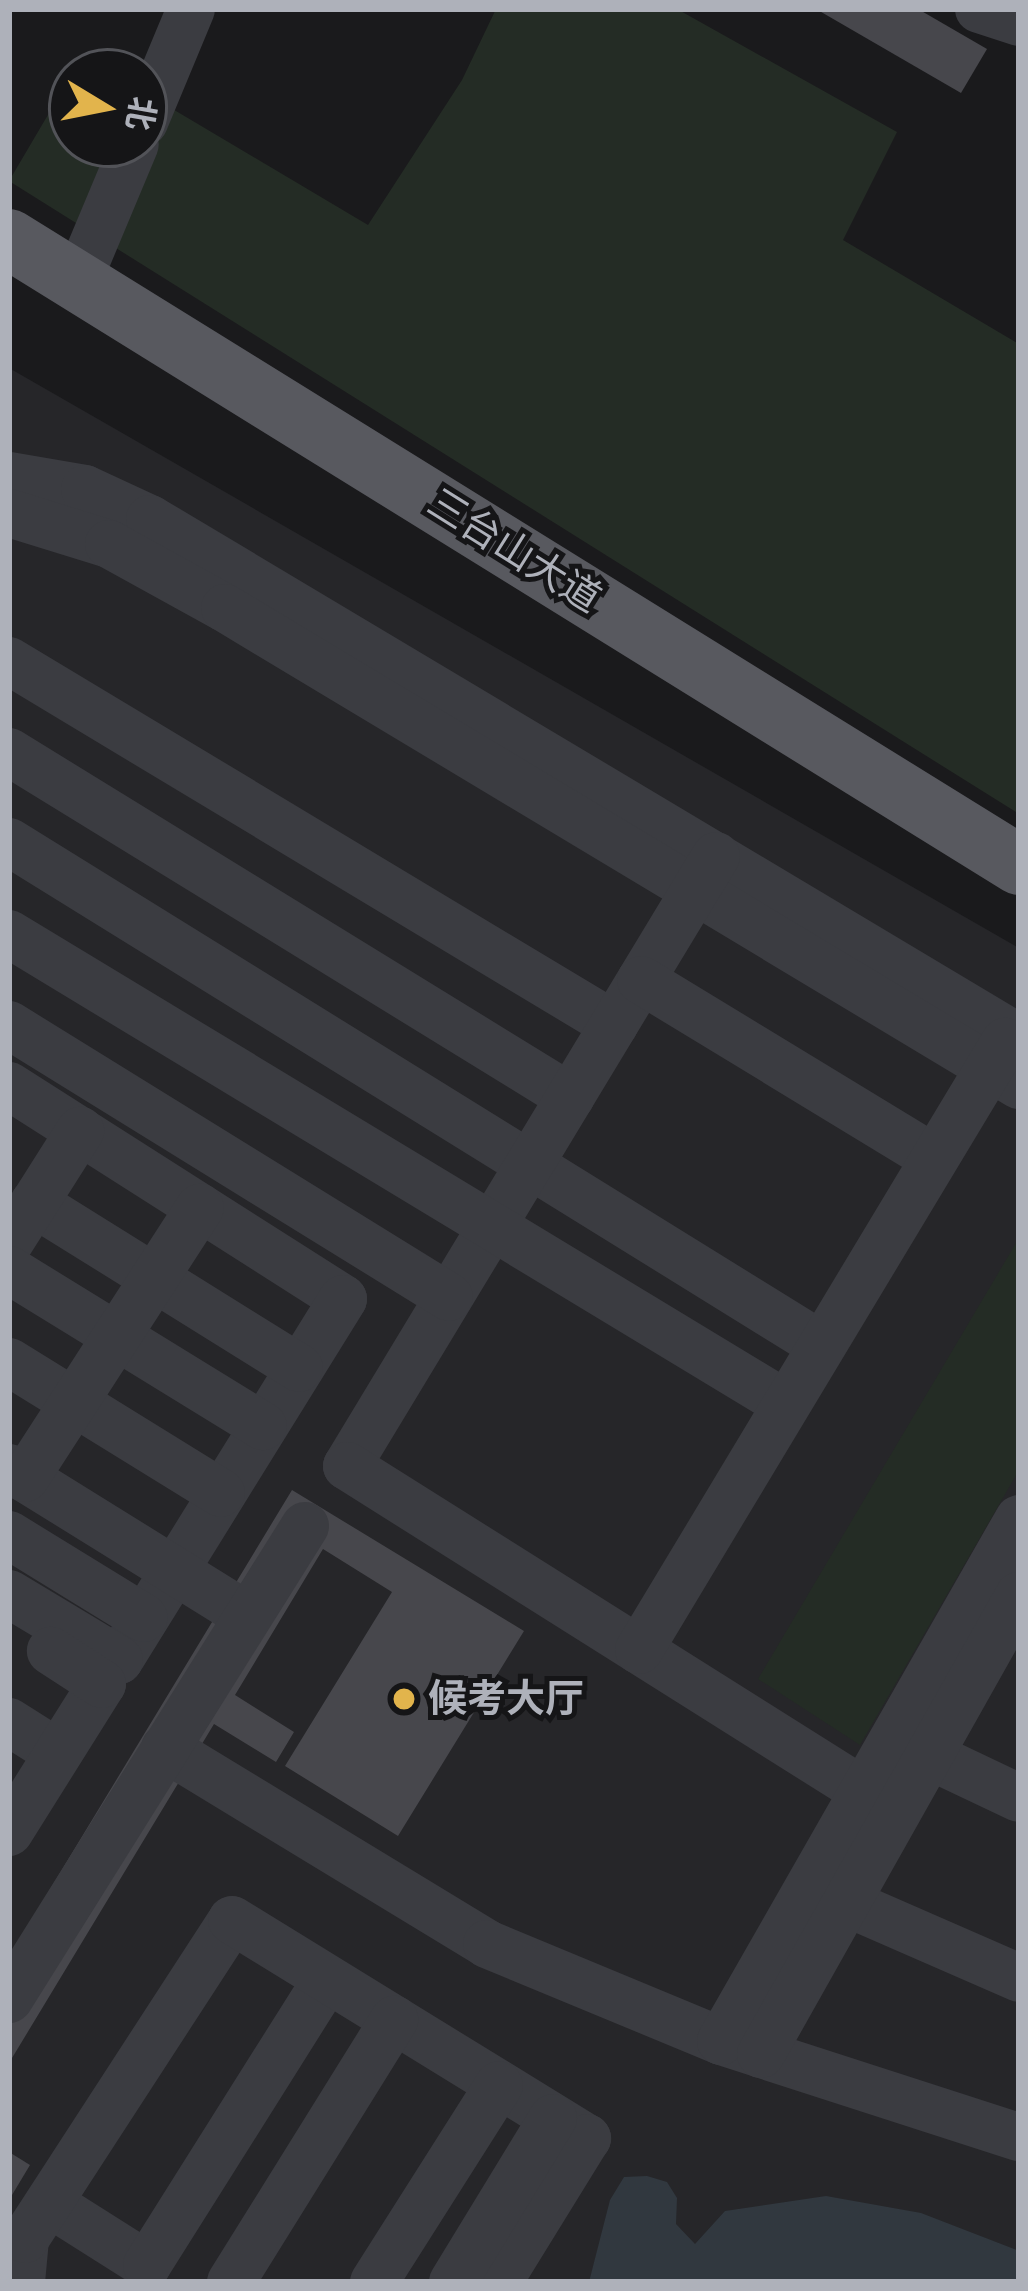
<!DOCTYPE html>
<meta charset="utf-8">
<style>
body{margin:0}
#map{position:relative;width:1028px;height:2291px;overflow:hidden;background:#1a1a1c;font-family:Rubik,"Noto Sans SC",sans-serif}
div>[style]{position:absolute}
[style*='--x']{left:calc(var(--x)*1px);top:calc(var(--y)*1px);width:calc(var(--w)*1px);rotate:calc(var(--a)*1deg)}
.built>*{inset:0;background:#262629}
.green>*{inset:0;background:#242c25}
.water>*{inset:0;background:#31383f}
.building>*{inset:0;background:#47474c}
.minor>*{height:48px;margin:-24px;padding:0 24px;transform-origin:24px;border-radius:24px;background:#3b3c41}
.major>*{height:60px;margin:-30px;padding:0 30px;transform-origin:30px;border-radius:30px;background:#58595f}
.dots>*{width:33px;height:33px;translate:-50% -50%;box-sizing:border-box;border:6px solid #151517;border-radius:50%}
span{translate:-50% -50%;white-space:nowrap;text-align:center;line-height:1.15;-webkit-text-stroke:10px #151517;paint-order:stroke}
.street-label{font-size:39px;color:#aeb1ba}
.poi-label{font-size:39px;color:#aeb1ba;font-weight:700}
.left{translate:0 -50%;text-align:left}
.frame{position:absolute;inset:0;border:12px solid #aeb1ba;pointer-events:none}
.north{position:absolute;left:48px;top:48px;width:120px;height:120px;box-sizing:border-box;background:#151517;border:3px solid #525358;border-radius:50%;rotate:100deg;font-size:33px;font-weight:700;line-height:48px;text-align:center;color:#aeb1ba}
.north::after{content:'';display:block;margin:auto;width:42px;height:54px;background:#e2b44c;clip-path:polygon(50% 0,100% 100%,50% 72%,0 100%)}
</style>
<div id="map">
<div class="built">
<i style="clip-path:polygon(9px 368px,1019px 948px,1019px 2282px,9px 2282px)"></i>
</div>
<div class="green">
<i style="clip-path:polygon(496px 9px,677px 9px,897px 132px,843px 240px,1019px 344px,1019px 814px,9px 181px,72px 74px,72px 144px,144px 144px,144px 92px,368px 225px,462px 80px)"></i>
<i style="clip-path:polygon(1019px 1238px,1019px 1470px,860px 1745px,758px 1679px)"></i>
</div>
<div class="water">
<i style="clip-path:polygon(647px 2176px,667px 2182px,677px 2198px,676px 2224px,695px 2244px,725px 2211px,826px 2196px,921px 2213px,1019px 2251px,1019px 2282px,589px 2282px,610px 2200px,624px 2177px)"></i>
</div>
<div class="building">
<i style="clip-path:polygon(816px 9px,918px 9px,987px 49px,961px 93px)"></i>
<i style="clip-path:polygon(292px 1490px,524px 1631px,398px 1836px,285px 1766px,392px 1592px,323px 1549px,235px 1695px,294px 1732px,276px 1762px,214px 1724px,9px 2063px,9px 1957px)"></i>
<i style="clip-path:polygon(9px 2152px,30px 2165px,9px 2200px)"></i>
</div>
<div class="minor">
<i style="--x:979;--y:9;--w:42;--a:18"></i>
<i style="--x:144;--y:122;--w:122;--a:-67.4"></i>
<i style="--x:78;--y:280;--w:147;--a:-67.3"></i>
<i style="--x:9;--y:476;--w:77;--a:9.7"></i>
<i style="--x:85;--y:489;--w:72;--a:24.8"></i>
<i style="--x:150;--y:519;--w:1012;--a:30.85"></i>
<i style="--x:9;--y:513;--w:105;--a:17.2"></i>
<i style="--x:109;--y:544;--w:132;--a:28.9"></i>
<i style="--x:225;--y:608;--w:926;--a:31"></i>
<i style="--x:9;--y:661;--w:706;--a:31.03"></i>
<i style="--x:9;--y:752;--w:659;--a:31.59"></i>
<i style="--x:9;--y:842;--w:955;--a:31.78"></i>
<i style="--x:716;--y:856;--w:713;--a:121.17"></i>
<i style="--x:347;--y:1466;--w:610;--a:32.2"></i>
<i style="--x:9;--y:934;--w:908;--a:31.17"></i>
<i style="--x:641;--y:980;--w:343;--a:31.3"></i>
<i style="--x:9;--y:1025;--w:517;--a:31.72"></i>
<i style="--x:9;--y:1086;--w:396;--a:32.5"></i>
<i style="--x:343;--y:1299;--w:425;--a:121.8"></i>
<i style="--x:119;--y:1660;--w:128;--a:-149"></i>
<i style="--x:34;--y:1203;--w:312;--a:31.9"></i>
<i style="--x:9;--y:1243;--w:133;--a:-57.6"></i>
<i style="--x:9;--y:1270;--w:298;--a:31.6"></i>
<i style="--x:9;--y:1362;--w:249;--a:31.7"></i>
<i style="--x:9;--y:1468;--w:281;--a:31.8"></i>
<i style="--x:25;--y:1478;--w:322;--a:-57.1"></i>
<i style="--x:9;--y:1535;--w:158;--a:31.6"></i>
<i style="--x:639;--y:1650;--w:710;--a:-58.95"></i>
<i style="--x:9;--y:1722;--w:58;--a:32.3"></i>
<i style="--x:903;--y:1743;--w:128;--a:25.4"></i>
<i style="--x:165;--y:1748;--w:377;--a:31.3"></i>
<i style="--x:487;--y:1944;--w:253;--a:22.5"></i>
<i style="--x:721;--y:2041;--w:313;--a:17.9"></i>
<i style="--x:9;--y:1832;--w:175;--a:-57.9"></i>
<i style="--x:102;--y:1684;--w:61;--a:-147.1"></i>
<i style="--x:820;--y:1891;--w:217;--a:23.6"></i>
<i style="--x:9;--y:1999;--w:558;--a:-57.96"></i>
<i style="--x:721;--y:2041;--w:601;--a:-60.28"></i>
<i style="--x:761;--y:2054;--w:526;--a:-60.61"></i>
<i style="--x:49;--y:2203;--w:116;--a:32.3"></i>
<i style="--x:147;--y:2265;--w:338;--a:-57.8"></i>
<i style="--x:21;--y:2282;--w:43;--a:-84.7"></i>
<i style="--x:25;--y:2239;--w:380;--a:-57"></i>
<i style="--x:232;--y:1920;--w:417;--a:31.6"></i>
<i style="--x:587;--y:2138;--w:169;--a:121.7"></i>
<i style="--x:231;--y:2282;--w:309;--a:-58.1"></i>
<i style="--x:374;--y:2282;--w:233;--a:-57.6"></i>
<i style="--x:453;--y:2282;--w:192;--a:-58.6"></i>
</div>
<div class="major">
<i style="--x:9;--y:239;--w:1188;--a:31.79"></i>
</div>
<div class="dots">
<i style="left:404px;top:1699px;background:#e2b44c"></i>
</div>
<div class="street-label">
<span style="left:514px;top:551px;rotate:32deg">三台山大道</span>
</div>
<div class="poi-label">
<span class="left" style="left:428px;top:1699px">候考大厅</span>
</div>
<div class="frame"></div>
<div class="north">北</div>
</div>
